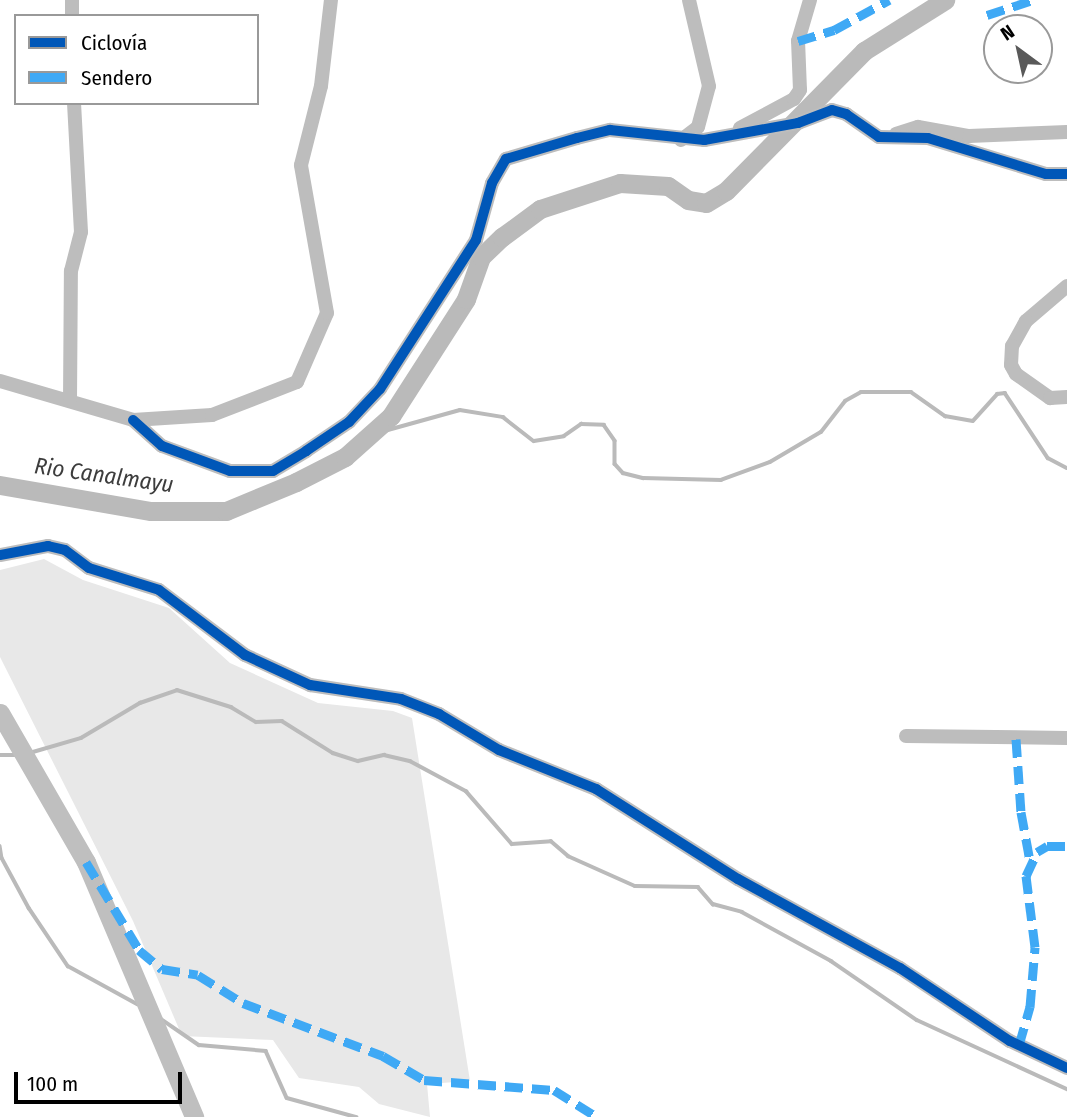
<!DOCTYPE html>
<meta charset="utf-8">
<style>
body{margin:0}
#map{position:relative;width:1067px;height:1117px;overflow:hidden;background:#fff;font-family:"Fira Sans Condensed",sans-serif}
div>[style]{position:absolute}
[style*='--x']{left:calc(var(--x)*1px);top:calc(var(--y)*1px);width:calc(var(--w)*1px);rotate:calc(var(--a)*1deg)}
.green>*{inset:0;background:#e8e8e8}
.stream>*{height:3.5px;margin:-1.75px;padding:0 1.75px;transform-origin:1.75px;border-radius:1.75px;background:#bababa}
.river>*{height:19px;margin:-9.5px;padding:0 9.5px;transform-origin:9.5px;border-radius:9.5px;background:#bababa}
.street>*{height:14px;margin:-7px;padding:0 7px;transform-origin:7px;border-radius:7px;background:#bdbdbd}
.secondary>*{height:19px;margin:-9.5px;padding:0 9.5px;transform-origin:9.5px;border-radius:9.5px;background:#bfbfbf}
.quiet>*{height:9px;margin-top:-4.5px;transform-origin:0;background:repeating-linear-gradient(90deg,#3fa9f5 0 18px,transparent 0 27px)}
.cycleway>*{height:10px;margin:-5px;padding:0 5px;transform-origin:5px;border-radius:5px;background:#0057b8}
span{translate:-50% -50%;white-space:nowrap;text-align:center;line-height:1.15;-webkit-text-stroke:5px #fff;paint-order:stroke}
.water-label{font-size:23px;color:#3d3d3d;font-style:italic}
.legend{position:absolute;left:14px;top:14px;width:245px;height:91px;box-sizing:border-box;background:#fff;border:2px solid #999;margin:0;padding:9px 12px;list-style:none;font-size:21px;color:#000}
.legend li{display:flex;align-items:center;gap:14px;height:35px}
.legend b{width:35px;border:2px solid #999}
.north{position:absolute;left:983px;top:14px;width:70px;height:70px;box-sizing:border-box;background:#fff;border:2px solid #999;border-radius:50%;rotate:327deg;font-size:19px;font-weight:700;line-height:28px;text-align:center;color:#000}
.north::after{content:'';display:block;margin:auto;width:24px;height:32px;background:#595959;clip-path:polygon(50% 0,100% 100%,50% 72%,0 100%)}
.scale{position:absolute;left:14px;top:1072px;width:168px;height:32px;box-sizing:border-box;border:4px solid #000;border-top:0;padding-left:9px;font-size:21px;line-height:24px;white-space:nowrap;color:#000;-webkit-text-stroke:5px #fff;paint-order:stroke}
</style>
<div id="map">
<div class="green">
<i style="clip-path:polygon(44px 559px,83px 580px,169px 608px,230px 663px,318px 703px,393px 711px,412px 718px,470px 1081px,427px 1084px,430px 1117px,379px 1104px,359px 1087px,299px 1078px,273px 1040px,182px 1036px,133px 921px,0 657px,0 570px)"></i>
</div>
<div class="stream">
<i style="--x:370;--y:435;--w:93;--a:-15.5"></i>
<i style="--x:460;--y:410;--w:44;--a:9.2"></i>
<i style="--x:503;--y:417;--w:39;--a:38"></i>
<i style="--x:534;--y:441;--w:30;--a:-9"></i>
<i style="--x:564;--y:436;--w:21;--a:-35"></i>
<i style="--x:581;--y:424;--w:23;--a:2"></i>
<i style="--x:604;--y:425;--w:19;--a:55"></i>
<i style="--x:615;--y:441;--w:23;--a:90"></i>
<i style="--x:615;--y:464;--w:12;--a:48"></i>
<i style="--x:623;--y:473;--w:21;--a:14"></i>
<i style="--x:643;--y:478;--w:78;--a:1.5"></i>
<i style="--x:721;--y:480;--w:52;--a:-20.2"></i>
<i style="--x:770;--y:462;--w:59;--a:-30.5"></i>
<i style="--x:821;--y:432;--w:39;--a:-52"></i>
<i style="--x:845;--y:401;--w:18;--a:-29"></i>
<i style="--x:861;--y:392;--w:50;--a:0"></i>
<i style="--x:911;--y:392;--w:42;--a:35.2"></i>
<i style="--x:945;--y:416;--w:28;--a:10"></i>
<i style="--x:973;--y:421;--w:36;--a:-48"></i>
<i style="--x:997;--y:394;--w:8;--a:-7"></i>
<i style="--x:1005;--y:393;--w:78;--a:56.5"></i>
<i style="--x:1048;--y:458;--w:21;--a:28"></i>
<i style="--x:33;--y:752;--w:50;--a:-16.3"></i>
<i style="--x:81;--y:738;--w:69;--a:-30.7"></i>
<i style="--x:140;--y:703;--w:39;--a:-19"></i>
<i style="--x:177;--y:690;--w:57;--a:17.5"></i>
<i style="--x:231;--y:707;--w:29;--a:31"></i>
<i style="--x:256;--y:722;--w:26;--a:-2"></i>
<i style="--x:282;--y:721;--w:60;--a:32.1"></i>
<i style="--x:333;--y:753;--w:26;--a:18"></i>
<i style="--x:358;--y:761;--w:27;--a:-13"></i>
<i style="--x:384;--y:755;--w:27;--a:13"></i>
<i style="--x:410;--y:761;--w:64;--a:28.2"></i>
<i style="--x:466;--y:791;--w:70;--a:49"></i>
<i style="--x:512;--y:844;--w:39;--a:-4"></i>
<i style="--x:551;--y:841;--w:23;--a:41"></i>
<i style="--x:568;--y:856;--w:73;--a:24.1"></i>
<i style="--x:635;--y:886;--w:63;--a:0.9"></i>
<i style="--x:698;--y:887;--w:23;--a:49"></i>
<i style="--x:713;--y:904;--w:30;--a:15"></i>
<i style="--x:742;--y:912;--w:102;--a:28.8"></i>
<i style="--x:831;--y:961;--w:104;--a:34.5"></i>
<i style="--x:917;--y:1020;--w:165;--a:24.7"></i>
<i style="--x:0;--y:755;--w:17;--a:0"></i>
<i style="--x:0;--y:846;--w:12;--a:81"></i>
<i style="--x:2;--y:858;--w:57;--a:61.6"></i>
<i style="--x:29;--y:908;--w:70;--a:56.1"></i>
<i style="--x:68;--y:966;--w:79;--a:28.8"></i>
<i style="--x:161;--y:1019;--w:46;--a:34.4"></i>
<i style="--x:199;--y:1045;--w:67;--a:5.1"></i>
<i style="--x:266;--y:1051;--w:51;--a:65.9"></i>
<i style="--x:287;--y:1098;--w:72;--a:15.4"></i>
</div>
<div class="river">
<i style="--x:0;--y:485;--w:153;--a:9.8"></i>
<i style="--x:151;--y:511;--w:75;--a:0"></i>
<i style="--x:226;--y:511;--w:76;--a:-22.5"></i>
<i style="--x:296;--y:482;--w:55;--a:-27"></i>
<i style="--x:345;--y:457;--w:62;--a:-41.7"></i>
<i style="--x:391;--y:416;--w:139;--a:-57.3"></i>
<i style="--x:466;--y:299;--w:45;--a:-70.3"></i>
<i style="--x:481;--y:257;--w:29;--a:-44"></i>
<i style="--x:502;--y:237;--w:47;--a:-36.4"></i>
<i style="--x:540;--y:209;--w:84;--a:-18"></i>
<i style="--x:620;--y:183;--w:48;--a:3.6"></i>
<i style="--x:668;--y:186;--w:24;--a:35"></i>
<i style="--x:688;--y:200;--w:18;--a:9"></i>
<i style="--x:706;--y:203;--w:23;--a:-31"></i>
<i style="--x:726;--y:191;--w:197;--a:-45.4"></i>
<i style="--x:864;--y:51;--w:96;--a:-32.2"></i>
</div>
<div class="street">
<i style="--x:72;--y:0;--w:16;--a:90"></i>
<i style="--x:740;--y:128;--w:61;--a:-28.2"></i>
<i style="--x:794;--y:99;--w:11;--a:-56"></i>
<i style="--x:800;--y:90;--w:49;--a:-92.3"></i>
<i style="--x:798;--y:41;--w:43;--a:-73.7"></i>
<i style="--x:896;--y:134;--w:23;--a:-18"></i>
<i style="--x:918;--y:127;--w:52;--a:10"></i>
<i style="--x:969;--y:136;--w:98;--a:-2.3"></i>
<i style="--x:681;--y:140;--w:21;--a:-37"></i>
<i style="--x:698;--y:127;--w:42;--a:-75"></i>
<i style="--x:709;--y:86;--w:88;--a:-103.1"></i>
<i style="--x:1067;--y:286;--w:54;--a:139.5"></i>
<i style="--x:1026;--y:321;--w:29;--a:119"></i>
<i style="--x:1012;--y:346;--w:19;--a:93"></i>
<i style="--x:1011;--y:365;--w:10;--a:61"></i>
<i style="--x:1016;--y:374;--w:42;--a:35.2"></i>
<i style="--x:1050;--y:398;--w:17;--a:-3"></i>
<i style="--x:0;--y:381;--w:139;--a:16.3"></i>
<i style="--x:133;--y:420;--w:79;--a:-3.6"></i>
<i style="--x:212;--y:415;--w:91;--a:-21.2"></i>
<i style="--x:297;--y:382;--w:75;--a:-66.5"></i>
<i style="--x:327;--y:313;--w:150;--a:-100"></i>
<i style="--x:301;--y:165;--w:81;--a:-75.8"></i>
<i style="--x:321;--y:86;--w:87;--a:-83.4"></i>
<i style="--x:70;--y:401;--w:130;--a:-89.6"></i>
<i style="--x:71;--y:271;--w:40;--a:-75.6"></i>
<i style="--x:81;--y:232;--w:129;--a:-93.1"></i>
<i style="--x:133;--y:420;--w:39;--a:42"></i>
<i style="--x:162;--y:446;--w:72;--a:20.2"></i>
<i style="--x:230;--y:471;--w:43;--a:0"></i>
<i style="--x:273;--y:471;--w:39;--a:-31"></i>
<i style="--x:306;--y:451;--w:52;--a:-34"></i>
<i style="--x:349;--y:422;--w:45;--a:-46.8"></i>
<i style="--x:380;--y:389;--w:177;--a:-57.2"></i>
<i style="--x:476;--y:240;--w:59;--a:-74.3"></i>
<i style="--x:492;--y:183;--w:28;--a:-60"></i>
<i style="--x:506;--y:159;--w:74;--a:-16.5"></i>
<i style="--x:577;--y:138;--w:34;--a:-14"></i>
<i style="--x:610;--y:130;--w:95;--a:6.1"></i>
<i style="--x:704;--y:140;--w:96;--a:-10.3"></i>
<i style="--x:798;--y:123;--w:36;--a:-21"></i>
<i style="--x:832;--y:110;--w:15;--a:16"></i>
<i style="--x:846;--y:114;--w:40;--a:34.9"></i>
<i style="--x:879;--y:137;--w:49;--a:1.2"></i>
<i style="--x:928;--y:138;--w:123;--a:17"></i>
<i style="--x:1046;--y:174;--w:21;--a:0"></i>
<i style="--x:0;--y:555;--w:49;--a:-10.6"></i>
<i style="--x:48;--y:546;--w:17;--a:13"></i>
<i style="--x:65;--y:550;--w:30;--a:37"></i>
<i style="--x:89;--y:568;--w:73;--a:17.4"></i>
<i style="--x:159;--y:590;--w:108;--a:37.1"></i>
<i style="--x:245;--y:655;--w:72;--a:24.8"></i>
<i style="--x:310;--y:685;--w:92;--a:8.7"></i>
<i style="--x:401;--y:699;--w:41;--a:21.5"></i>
<i style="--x:439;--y:714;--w:70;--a:31"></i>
<i style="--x:499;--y:750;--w:105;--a:21.9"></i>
<i style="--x:596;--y:789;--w:168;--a:32.4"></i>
<i style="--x:738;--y:879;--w:185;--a:28.8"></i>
<i style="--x:900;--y:968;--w:132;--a:33.6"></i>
<i style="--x:1010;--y:1041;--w:63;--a:25.3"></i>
<i style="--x:906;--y:736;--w:161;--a:0.7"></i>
</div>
<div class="secondary">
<i style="--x:0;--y:713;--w:172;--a:60"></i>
<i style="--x:86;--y:862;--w:277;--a:67"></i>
</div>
<div class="quiet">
<i style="--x:987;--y:15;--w:48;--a:-18.1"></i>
<i style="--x:798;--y:41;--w:38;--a:-17"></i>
<i style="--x:834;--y:30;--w:63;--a:-28.6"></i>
<i style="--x:1016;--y:739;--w:73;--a:86.1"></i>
<i style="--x:1021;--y:812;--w:50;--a:79.6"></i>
<i style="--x:86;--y:862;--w:103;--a:58.9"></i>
<i style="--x:139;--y:950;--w:30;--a:40"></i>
<i style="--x:162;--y:969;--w:36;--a:9"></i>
<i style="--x:198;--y:975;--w:53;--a:31.9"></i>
<i style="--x:243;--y:1003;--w:150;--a:20.7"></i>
<i style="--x:383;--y:1056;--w:48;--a:30.3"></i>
<i style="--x:424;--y:1080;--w:130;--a:4.4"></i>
<i style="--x:554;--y:1090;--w:51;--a:32.1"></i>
<i style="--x:1019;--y:1045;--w:40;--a:-74"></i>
<i style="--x:1030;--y:1007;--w:60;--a:-85.2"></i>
<i style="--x:1035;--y:947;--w:72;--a:-97.2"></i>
<i style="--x:1026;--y:876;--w:26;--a:-65"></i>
<i style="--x:1037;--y:852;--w:12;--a:-31"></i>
<i style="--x:1047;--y:846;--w:20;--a:0"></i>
</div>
<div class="cycleway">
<i style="--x:133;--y:420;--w:39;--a:42"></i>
<i style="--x:162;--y:446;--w:72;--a:20.2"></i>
<i style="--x:230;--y:471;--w:43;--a:0"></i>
<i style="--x:273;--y:471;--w:39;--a:-31"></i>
<i style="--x:306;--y:451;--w:52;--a:-34"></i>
<i style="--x:349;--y:422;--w:45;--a:-46.8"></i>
<i style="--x:380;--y:389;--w:177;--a:-57.2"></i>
<i style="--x:476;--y:240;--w:59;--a:-74.3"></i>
<i style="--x:492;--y:183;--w:28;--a:-60"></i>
<i style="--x:506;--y:159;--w:74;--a:-16.5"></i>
<i style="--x:577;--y:138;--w:34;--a:-14"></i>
<i style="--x:610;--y:130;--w:95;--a:6.1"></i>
<i style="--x:704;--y:140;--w:96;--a:-10.3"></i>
<i style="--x:798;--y:123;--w:36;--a:-21"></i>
<i style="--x:832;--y:110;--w:15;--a:16"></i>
<i style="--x:846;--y:114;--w:40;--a:34.9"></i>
<i style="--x:879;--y:137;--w:49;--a:1.2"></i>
<i style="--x:928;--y:138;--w:123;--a:17"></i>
<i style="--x:1046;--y:174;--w:21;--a:0"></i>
<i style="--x:0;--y:555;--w:49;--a:-10.6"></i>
<i style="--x:48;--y:546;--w:17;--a:13"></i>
<i style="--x:65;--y:550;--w:30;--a:37"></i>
<i style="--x:89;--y:568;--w:73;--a:17.4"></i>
<i style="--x:159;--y:590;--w:108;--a:37.1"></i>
<i style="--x:245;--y:655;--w:72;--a:24.8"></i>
<i style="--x:310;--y:685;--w:92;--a:8.7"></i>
<i style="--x:401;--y:699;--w:41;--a:21.5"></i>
<i style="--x:439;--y:714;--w:70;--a:31"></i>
<i style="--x:499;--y:750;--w:105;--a:21.9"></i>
<i style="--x:596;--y:789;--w:168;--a:32.4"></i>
<i style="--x:738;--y:879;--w:185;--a:28.8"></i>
<i style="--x:900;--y:968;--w:132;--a:33.6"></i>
<i style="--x:1010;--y:1041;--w:63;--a:25.3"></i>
</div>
<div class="water-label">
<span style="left:104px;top:475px;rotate:8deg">Rio Canalmayu</span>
</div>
<ul class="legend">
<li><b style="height:9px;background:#0057b8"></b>Ciclovía</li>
<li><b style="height:9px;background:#3fa9f5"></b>Sendero</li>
</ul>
<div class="north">N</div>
<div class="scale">100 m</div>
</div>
